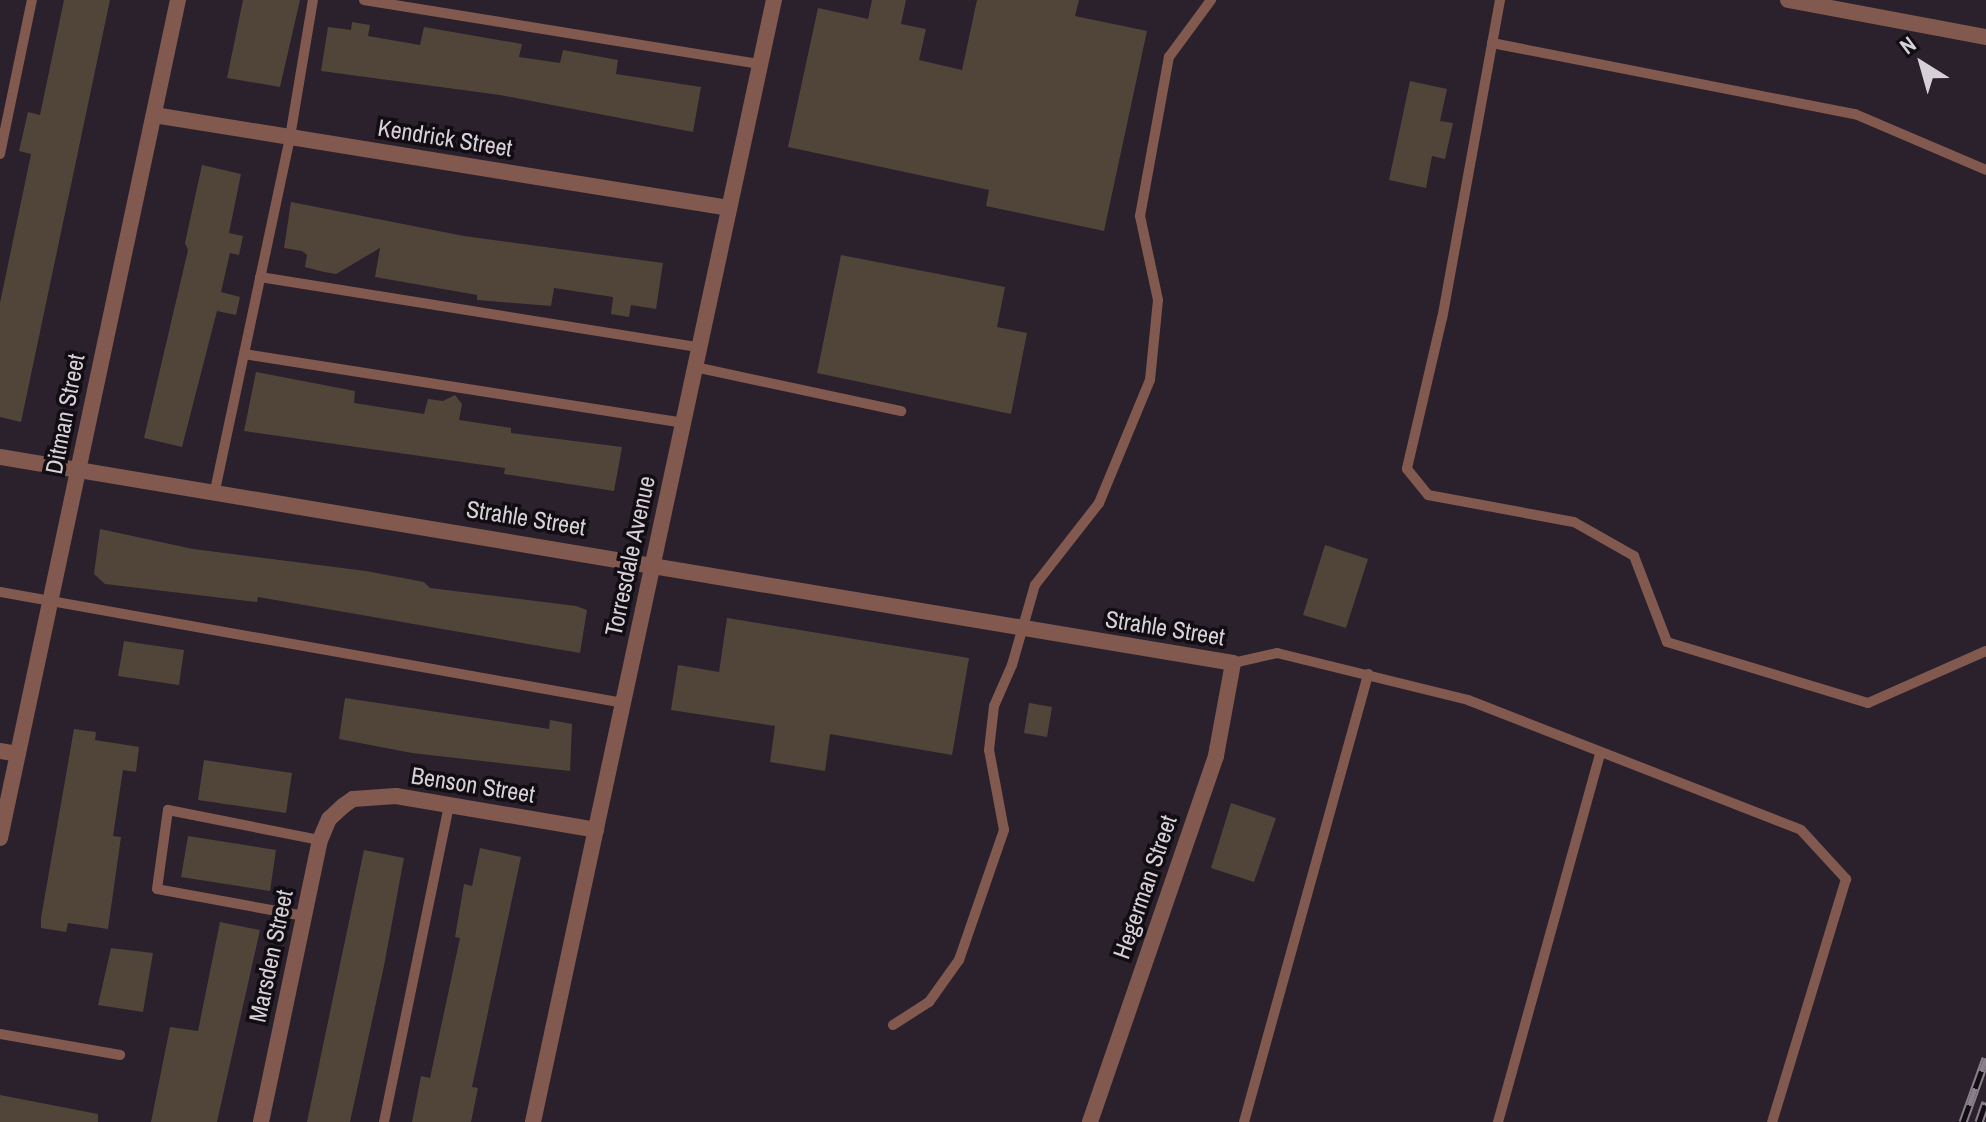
<!DOCTYPE html>
<style>
body{margin:0}
#map{position:relative;width:1986px;height:1122px;overflow:hidden;background:#2b212d;font-family:"Archivo Narrow",sans-serif}
div>[style]{position:absolute}
[style*='--x']{left:calc(var(--x)*1px);top:calc(var(--y)*1px);width:calc(var(--w)*1px);rotate:calc(var(--a)*1deg)}
.building>*{inset:0;background:#514439}
.service>*{height:10px;margin:-5px;padding:0 5px;transform-origin:5px;border-radius:5px;background:#82594e}
.minor>*{height:16px;margin:-8px;padding:0 8px;transform-origin:8px;border-radius:8px;background:#82594e}
.tertiary>*{height:16px;margin:-8px;padding:0 8px;transform-origin:8px;border-radius:8px;background:#82594e}
.rail>*{height:9px;margin-top:-4.5px;transform-origin:0;background:repeating-linear-gradient(90deg,#110d12 0 18px,#888089 0 36px);box-sizing:border-box;border-block:2px solid #888089}
span{translate:-50% -50%;white-space:nowrap;text-align:center;line-height:1.15;-webkit-text-stroke:7px #110d12;paint-order:stroke}
.street-label{font-size:24px;color:#d6d0d7}
.north{position:absolute;left:1882px;top:24px;width:80px;height:80px;-webkit-text-stroke:6px #110d12;paint-order:stroke;rotate:323deg;font-size:22px;font-weight:700;line-height:32px;text-align:center;color:#d6d0d7}
.north::after{content:'';display:block;margin:auto;width:28px;height:36px;background:#d6d0d7;clip-path:polygon(50% 0,100% 100%,50% 72%,0 100%)}
</style>
<div id="map">
<div class="building">
<i style="clip-path:polygon(64px 0,110px 0,21px 422px,0 417px,0 303px,31px 154px,19px 151px,28px 112px,40px 115px)"></i>
<i style="clip-path:polygon(243px 0,300px 0,280px 87px,227px 78px)"></i>
<i style="clip-path:polygon(872px 0,906px 0,901px 24px,926px 29px,919px 60px,962px 70px,977px 0,1079px 0,1075px 16px,1147px 31px,1104px 231px,986px 206px,989px 190px,788px 147px,818px 8px,868px 19px)"></i>
<i style="clip-path:polygon(352px 22px,370px 25px,368px 36px,420px 45px,424px 27px,522px 44px,519px 57px,560px 63px,563px 50px,618px 60px,616px 74px,701px 87px,693px 132px,500px 95px,321px 71px,328px 27px,351px 30px)"></i>
<i style="clip-path:polygon(1410px 81px,1447px 89px,1440px 121px,1453px 123px,1445px 159px,1432px 156px,1426px 188px,1389px 180px)"></i>
<i style="clip-path:polygon(202px 165px,241px 174px,229px 233px,243px 236px,239px 255px,230px 253px,221px 292px,240px 297px,236px 315px,217px 311px,182px 447px,144px 438px,188px 250px,185px 243px)"></i>
<i style="clip-path:polygon(291px 202px,464px 236px,663px 263px,656px 309px,631px 305px,629px 317px,611px 314px,613px 297px,554px 288px,551px 306px,477px 300px,477px 295px,375px 277px,380px 248px,336px 274px,324px 272px,305px 267px,307px 255px,302px 251px,284px 248px)"></i>
<i style="clip-path:polygon(841px 255px,1005px 287px,997px 327px,1027px 333px,1011px 414px,817px 373px)"></i>
<i style="clip-path:polygon(256px 372px,355px 391px,354px 403px,424px 414px,428px 399px,443px 401px,455px 395px,462px 404px,459px 420px,511px 428px,511px 433px,622px 447px,614px 491px,504px 474px,505px 468px,244px 431px)"></i>
<i style="clip-path:polygon(100px 529px,193px 549px,366px 571px,424px 582px,430px 588px,576px 606px,587px 610px,580px 653px,258px 597px,257px 602px,105px 584px,94px 574px)"></i>
<i style="clip-path:polygon(1325px 545px,1368px 559px,1346px 628px,1303px 615px)"></i>
<i style="clip-path:polygon(727px 618px,969px 658px,952px 755px,830px 734px,825px 771px,770px 762px,775px 726px,671px 710px,678px 665px,719px 672px)"></i>
<i style="clip-path:polygon(124px 641px,184px 650px,179px 685px,118px 676px)"></i>
<i style="clip-path:polygon(345px 698px,549px 729px,550px 720px,572px 724px,570px 771px,412px 753px,339px 739px)"></i>
<i style="clip-path:polygon(1029px 703px,1052px 707px,1047px 737px,1024px 733px)"></i>
<i style="clip-path:polygon(74px 729px,96px 732px,95px 740px,139px 747px,136px 772px,123px 770px,113px 836px,121px 837px,108px 929px,68px 923px,66px 932px,41px 928px,41px 918px)"></i>
<i style="clip-path:polygon(204px 760px,292px 773px,286px 813px,198px 800px)"></i>
<i style="clip-path:polygon(1231px 803px,1276px 818px,1254px 882px,1211px 868px)"></i>
<i style="clip-path:polygon(188px 836px,276px 850px,270px 891px,181px 877px)"></i>
<i style="clip-path:polygon(480px 848px,521px 857px,472px 1087px,478px 1088px,471px 1122px,412px 1122px,421px 1076px,430px 1078px,460px 938px,455px 937px,464px 884px,472px 886px)"></i>
<i style="clip-path:polygon(364px 850px,404px 858px,384px 966px,350px 1122px,307px 1122px)"></i>
<i style="clip-path:polygon(220px 922px,260px 930px,217px 1122px,151px 1122px,170px 1027px,198px 1031px)"></i>
<i style="clip-path:polygon(111px 948px,153px 953px,143px 1012px,98px 1005px)"></i>
<i style="clip-path:polygon(0 1095px,98px 1114px,98px 1122px,0 1122px)"></i>
</div>
<div class="service">
<i style="--x:364;--y:0;--w:401;--a:9.2"></i>
<i style="--x:1500;--y:0;--w:323;--a:100.3"></i>
<i style="--x:1442;--y:318;--w:155;--a:103.1"></i>
<i style="--x:1407;--y:469;--w:33;--a:51"></i>
<i style="--x:1428;--y:495;--w:148;--a:10.5"></i>
<i style="--x:1574;--y:522;--w:69;--a:29.5"></i>
<i style="--x:1634;--y:556;--w:92;--a:69"></i>
<i style="--x:1667;--y:642;--w:210;--a:16.9"></i>
<i style="--x:1868;--y:703;--w:129;--a:-23.8"></i>
<i style="--x:1492;--y:43;--w:370;--a:11.1"></i>
<i style="--x:1855;--y:114;--w:142;--a:23.1"></i>
<i style="--x:0;--y:154;--w:157;--a:-78.3"></i>
<i style="--x:260;--y:277;--w:445;--a:9.1"></i>
<i style="--x:244;--y:354;--w:444;--a:8.9"></i>
<i style="--x:695;--y:367;--w:211;--a:12.1"></i>
<i style="--x:214;--y:495;--w:366;--a:-78"></i>
<i style="--x:290;--y:137;--w:139;--a:-80.5"></i>
<i style="--x:0;--y:592;--w:634;--a:10.09"></i>
<i style="--x:1233;--y:663;--w:45;--a:-12.8"></i>
<i style="--x:1277;--y:653;--w:197;--a:13.8"></i>
<i style="--x:1468;--y:700;--w:357;--a:21.3"></i>
<i style="--x:1801;--y:830;--w:67;--a:47.4"></i>
<i style="--x:1846;--y:879;--w:254;--a:106.9"></i>
<i style="--x:304;--y:916;--w:149;--a:-169.6"></i>
<i style="--x:157;--y:889;--w:80;--a:-82.1"></i>
<i style="--x:168;--y:810;--w:155;--a:11.2"></i>
<i style="--x:893;--y:1025;--w:43;--a:-32.6"></i>
<i style="--x:929;--y:1002;--w:52;--a:-54.5"></i>
<i style="--x:959;--y:960;--w:138;--a:-70.9"></i>
<i style="--x:1004;--y:830;--w:81;--a:-100.6"></i>
<i style="--x:989;--y:750;--w:44;--a:-83.5"></i>
<i style="--x:994;--y:706;--w:45;--a:-66.3"></i>
<i style="--x:1012;--y:665;--w:83;--a:-74"></i>
<i style="--x:1035;--y:585;--w:104;--a:-52"></i>
<i style="--x:1099;--y:503;--w:133;--a:-67.5"></i>
<i style="--x:1150;--y:380;--w:80;--a:-84.3"></i>
<i style="--x:1158;--y:300;--w:86;--a:-102.1"></i>
<i style="--x:1140;--y:216;--w:162;--a:-79.7"></i>
<i style="--x:1169;--y:57;--w:71;--a:-53.6"></i>
<i style="--x:0;--y:1034;--w:122;--a:9.9"></i>
<i style="--x:384;--y:1122;--w:324;--a:-78.4"></i>
<i style="--x:1244;--y:1122;--w:465;--a:-74.5"></i>
<i style="--x:1498;--y:1122;--w:382;--a:-74.5"></i>
</div>
<div class="minor">
<i style="--x:1788;--y:0;--w:201;--a:10.6"></i>
<i style="--x:154;--y:115;--w:582;--a:9.19"></i>
<i style="--x:0;--y:457;--w:1250;--a:9.48"></i>
<i style="--x:1233;--y:663;--w:95;--a:100.4"></i>
<i style="--x:1216;--y:756;--w:387;--a:109"></i>
<i style="--x:0;--y:751;--w:18;--a:9"></i>
<i style="--x:0;--y:838;--w:857;--a:-78.01"></i>
<i style="--x:261;--y:1122;--w:288;--a:-78.2"></i>
<i style="--x:320;--y:840;--w:23;--a:-67"></i>
<i style="--x:329;--y:819;--w:19;--a:-43"></i>
<i style="--x:343;--y:806;--w:12;--a:-35"></i>
<i style="--x:353;--y:799;--w:43;--a:-4"></i>
<i style="--x:396;--y:796;--w:203;--a:9.6"></i>
</div>
<div class="tertiary">
<i style="--x:533;--y:1122;--w:1148;--a:-77.88"></i>
</div>
<div class="rail">
<i style="--x:1963;--y:1122;--w:68;--a:-70.2"></i>
<i style="--x:1979;--y:1122;--w:21;--a:-71"></i>
</div>
<div class="street-label">
<span style="left:445px;top:138px;rotate:9deg">Kendrick Street</span>
<span style="left:65px;top:414px;rotate:-79deg">Ditman Street</span>
<span style="left:526px;top:518px;rotate:9deg">Strahle Street</span>
<span style="left:630px;top:556px;rotate:-78deg">Torresdale Avenue</span>
<span style="left:1165px;top:628px;rotate:9deg">Strahle Street</span>
<span style="left:473px;top:785px;rotate:9deg">Benson Street</span>
<span style="left:1145px;top:887px;rotate:-71deg">Hegerman Street</span>
<span style="left:271px;top:956px;rotate:-78deg">Marsden Street</span>
</div>
<div class="north">N</div>
</div>
